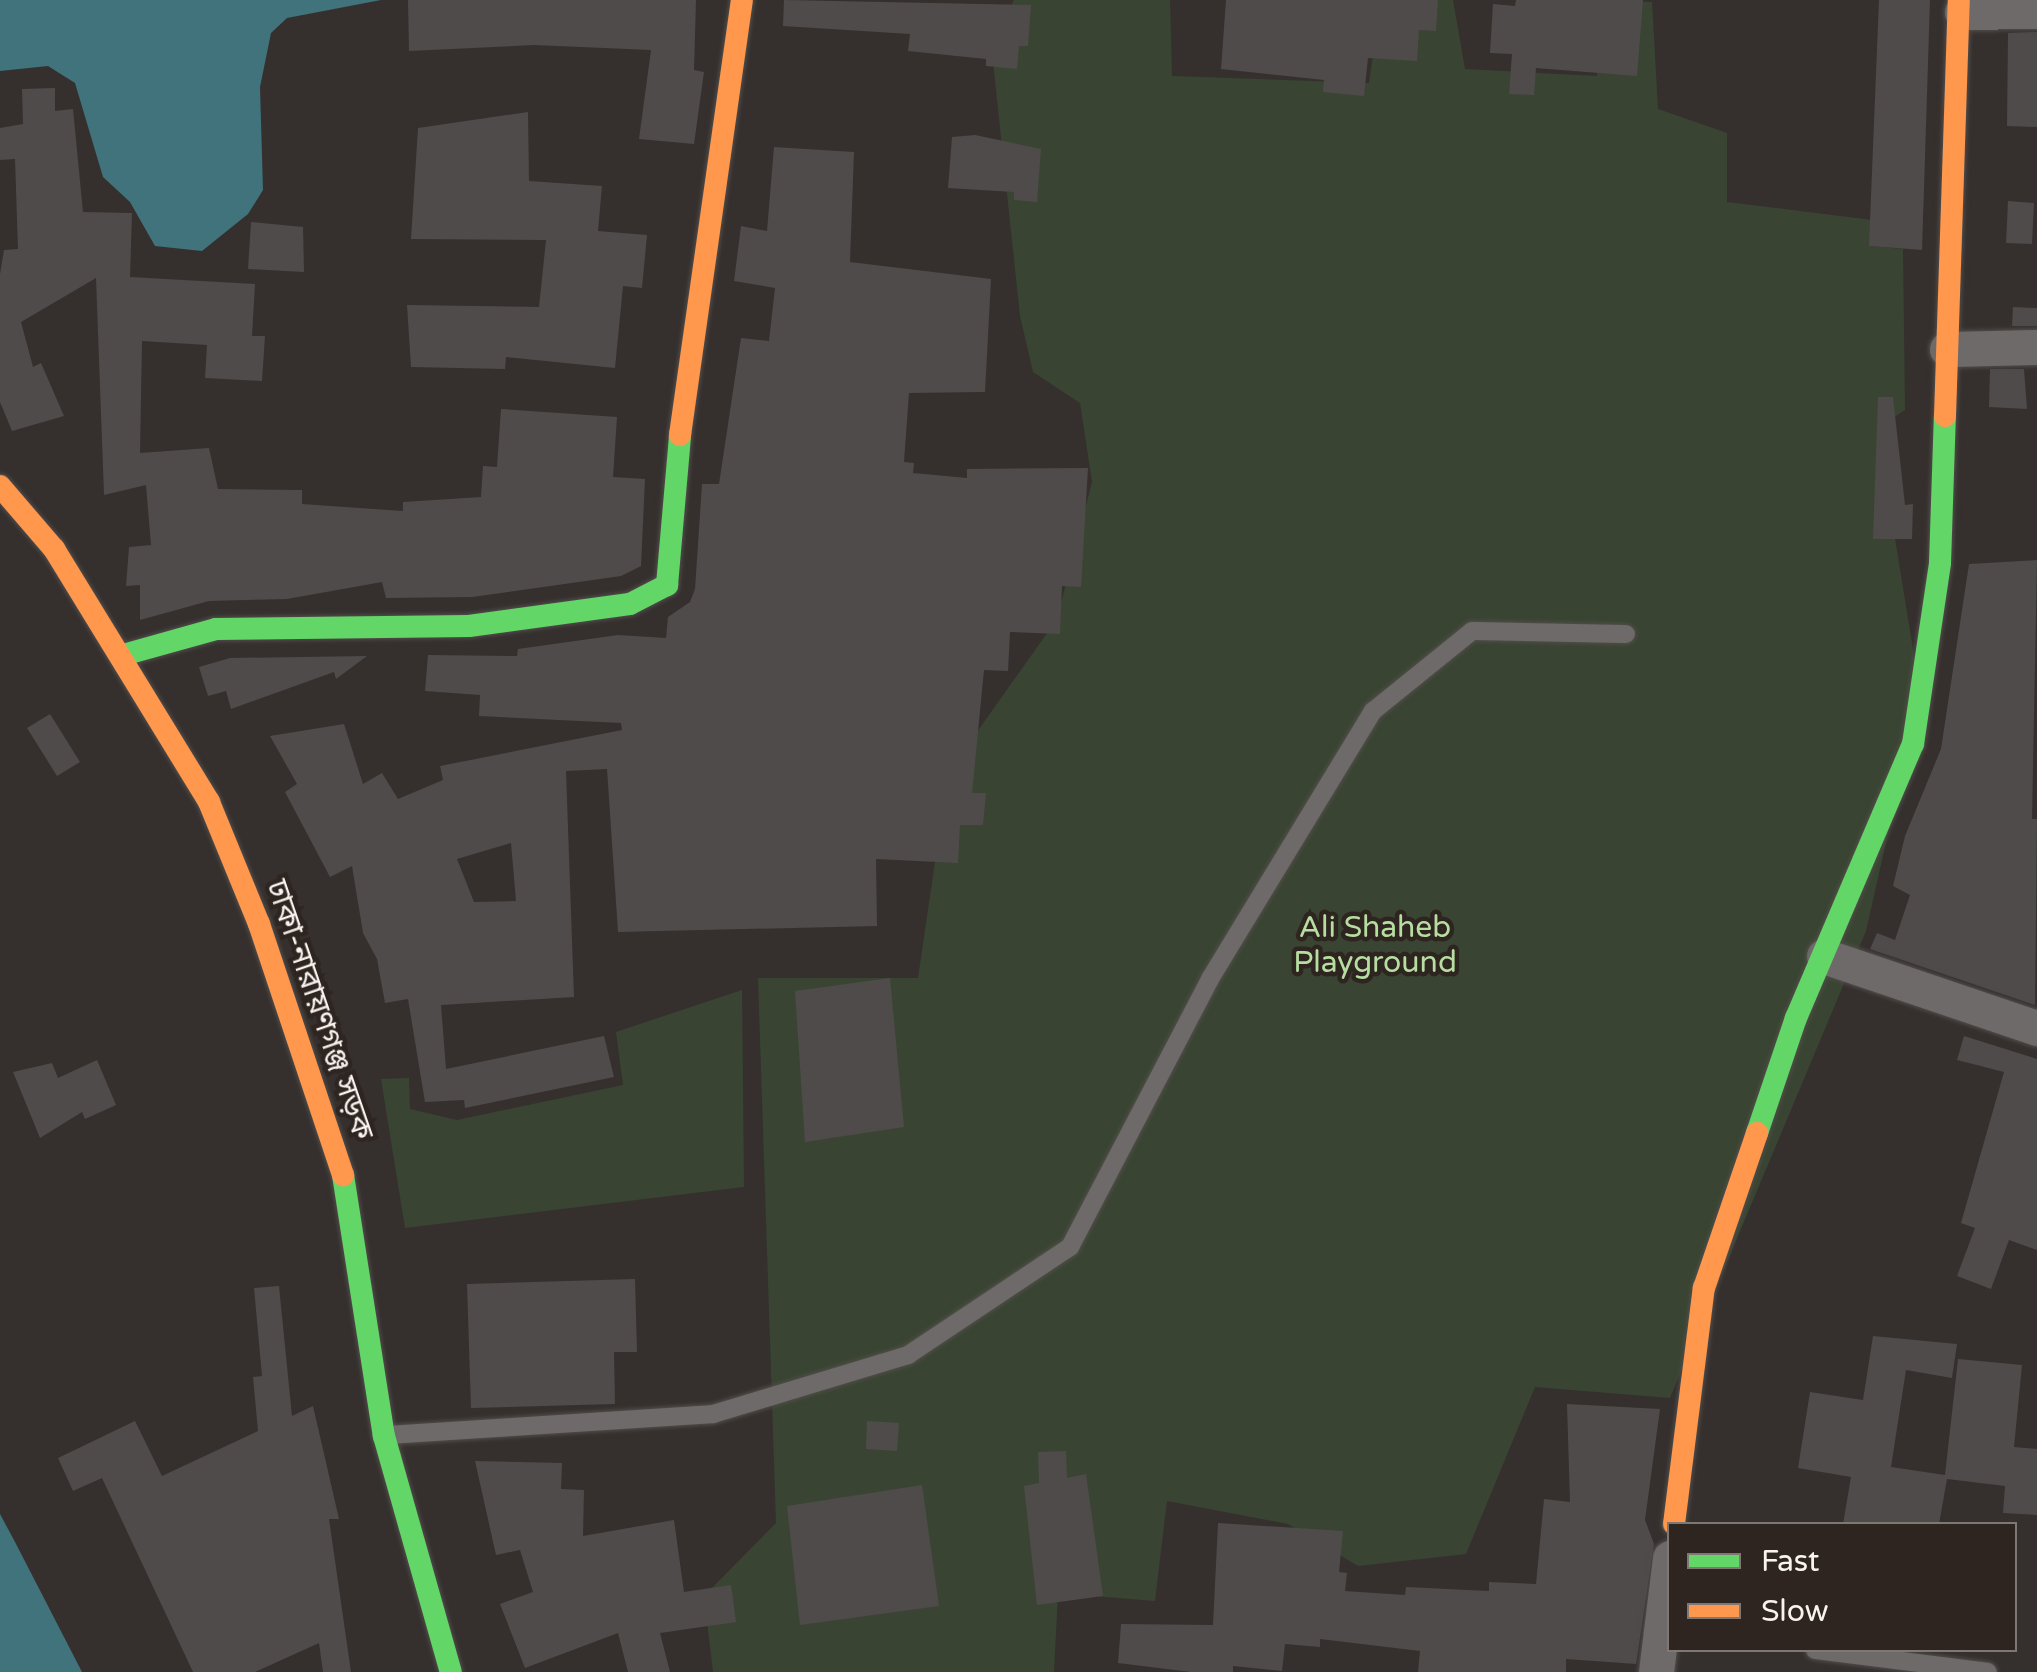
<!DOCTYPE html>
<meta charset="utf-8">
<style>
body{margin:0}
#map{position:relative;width:2037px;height:1672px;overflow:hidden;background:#35302e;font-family:"Varela Round","Noto Sans Bengali",sans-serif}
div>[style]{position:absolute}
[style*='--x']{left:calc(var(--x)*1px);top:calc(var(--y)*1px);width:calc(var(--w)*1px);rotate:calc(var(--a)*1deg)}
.green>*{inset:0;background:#394532}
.water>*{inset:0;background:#40737c}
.building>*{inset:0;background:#4f4b4b}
.roads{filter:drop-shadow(0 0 2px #514d4a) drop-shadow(0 0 2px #514d4a)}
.lane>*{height:18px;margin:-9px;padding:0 9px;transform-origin:9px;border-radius:9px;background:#6e6a69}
.street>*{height:35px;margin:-17.5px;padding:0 17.5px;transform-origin:17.5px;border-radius:17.5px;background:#6e6a69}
.fast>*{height:22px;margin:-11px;padding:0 11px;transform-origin:11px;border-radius:11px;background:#63d668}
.slow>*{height:22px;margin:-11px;padding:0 11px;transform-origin:11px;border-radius:11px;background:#ff974d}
span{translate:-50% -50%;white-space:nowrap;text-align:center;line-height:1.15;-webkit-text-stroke:9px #2e2521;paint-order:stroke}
.park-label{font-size:30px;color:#b7dea1}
.street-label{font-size:30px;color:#f9f3f0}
.legend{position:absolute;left:1667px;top:1522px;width:350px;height:130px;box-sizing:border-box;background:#2e2521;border:2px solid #7f7774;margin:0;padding:12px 18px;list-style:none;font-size:30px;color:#f9f3f0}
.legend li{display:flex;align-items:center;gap:20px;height:50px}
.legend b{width:50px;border:2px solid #7f7774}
</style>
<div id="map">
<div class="green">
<i style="clip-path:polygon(1014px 0,1170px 0,1172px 76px,1369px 83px,1381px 0,1453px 0,1465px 69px,1597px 76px,1600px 0,1652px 2px,1658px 109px,1727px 133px,1727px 202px,1872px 220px,1870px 246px,1903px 249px,1905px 410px,1877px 428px,1920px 692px,1866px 931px,1670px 1398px,1535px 1387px,1466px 1554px,1358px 1566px,1288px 1524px,1167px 1501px,1155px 1601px,1058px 1593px,1054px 1672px,713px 1672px,704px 1596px,776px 1523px,758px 978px,918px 978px,948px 773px,1057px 619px,1092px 482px,1080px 403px,1033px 372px,1020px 316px,992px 52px)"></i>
<i style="clip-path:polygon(742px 990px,744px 1187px,405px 1228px,381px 1079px,409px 1078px,410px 1109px,457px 1120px,623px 1085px,616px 1032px)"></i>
</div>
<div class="water">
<i style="clip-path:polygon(0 0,381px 0,287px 18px,271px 33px,260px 87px,263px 190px,248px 214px,202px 251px,155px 246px,130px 202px,103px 177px,75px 83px,48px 66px,0 71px)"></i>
<i style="clip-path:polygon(0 1514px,15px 1542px,82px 1672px,0 1672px)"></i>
</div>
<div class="building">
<i style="clip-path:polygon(408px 0,696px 0,694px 70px,704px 72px,694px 144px,639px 139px,651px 50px,534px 45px,409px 51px)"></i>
<i style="clip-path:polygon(784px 0,1031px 5px,1028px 46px,1019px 46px,1017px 69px,986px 66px,986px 59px,908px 51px,910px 34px,783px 26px)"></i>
<i style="clip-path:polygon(1226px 0,1438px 0,1436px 31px,1419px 30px,1417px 61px,1368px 58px,1364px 96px,1323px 92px,1324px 80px,1221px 69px)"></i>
<i style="clip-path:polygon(1516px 0,1643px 0,1637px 76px,1536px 68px,1534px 95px,1509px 94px,1512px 54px,1490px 53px,1493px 4px,1515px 6px)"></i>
<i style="clip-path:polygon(1879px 0,1930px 0,1922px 250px,1869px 246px)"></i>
<i style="clip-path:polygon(2037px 32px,2037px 127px,2007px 126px,2008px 33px)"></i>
<i style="clip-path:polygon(55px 88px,55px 111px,73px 109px,83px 212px,132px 213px,130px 277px,255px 284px,252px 336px,265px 336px,262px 381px,205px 378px,207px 345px,142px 341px,140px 453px,209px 448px,218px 489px,302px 490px,302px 504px,403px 511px,403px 502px,481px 497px,483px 466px,497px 467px,501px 409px,617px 417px,613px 477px,645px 479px,641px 566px,621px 576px,472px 597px,386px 598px,382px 582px,287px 599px,209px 601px,140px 620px,140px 585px,126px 586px,129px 547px,151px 545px,146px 485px,104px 495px,96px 278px,21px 322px,33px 367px,41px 363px,64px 416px,12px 431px,0 402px,0 274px,4px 250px,18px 249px,15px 159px,0 160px,0 128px,23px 124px,22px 89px)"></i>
<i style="clip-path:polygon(528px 112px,529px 181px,602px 186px,598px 231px,647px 235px,642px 288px,623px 286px,615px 368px,506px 357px,505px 369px,411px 367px,407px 305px,539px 307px,546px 240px,411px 239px,418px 128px)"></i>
<i style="clip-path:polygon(975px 135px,1041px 149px,1037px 202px,1014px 200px,1014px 192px,948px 188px,952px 137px)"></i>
<i style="clip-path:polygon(evenodd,774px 147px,854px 152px,850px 262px,991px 279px,985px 392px,909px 393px,904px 462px,914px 463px,913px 473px,967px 478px,967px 469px,1088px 468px,1081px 587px,1062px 586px,1060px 634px,1010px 632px,1008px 671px,984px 670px,972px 793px,986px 793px,983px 825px,960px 825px,958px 863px,876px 859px,877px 926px,618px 932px,607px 769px,566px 771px,574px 997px,441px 1005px,446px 1069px,604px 1036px,614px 1077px,465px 1108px,464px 1100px,425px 1102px,408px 999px,385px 1003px,377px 959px,363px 933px,352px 866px,330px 877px,285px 792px,297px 784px,270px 736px,344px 724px,363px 784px,382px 773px,398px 799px,443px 780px,440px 766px,622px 730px,621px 723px,479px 716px,480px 695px,425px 691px,428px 655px,517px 656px,518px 649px,618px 635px,666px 638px,668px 617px,690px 602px,695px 589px,702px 484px,719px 484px,741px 338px,769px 341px,775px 288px,734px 281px,741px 226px,767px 231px,774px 147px,511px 843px,516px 901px,474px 902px,457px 859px,511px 843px)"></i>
<i style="clip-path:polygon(2008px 201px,2034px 203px,2032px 244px,2006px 243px)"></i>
<i style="clip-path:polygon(251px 222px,303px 227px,304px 272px,248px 269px)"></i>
<i style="clip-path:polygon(2013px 307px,2037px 308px,2037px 326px,2012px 326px)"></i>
<i style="clip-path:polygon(1990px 369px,2024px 369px,2027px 409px,1989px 407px)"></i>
<i style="clip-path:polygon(1878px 397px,1893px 397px,1905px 505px,1913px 504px,1912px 539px,1873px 539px)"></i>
<i style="clip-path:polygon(2037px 560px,2032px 819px,2037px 819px,2035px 1005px,1870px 949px,1877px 933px,1895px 940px,1910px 895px,1893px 886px,1905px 836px,1941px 749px,1969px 564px)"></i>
<i style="clip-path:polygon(367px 656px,336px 679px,334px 672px,231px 709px,226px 691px,208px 696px,199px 667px,230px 658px)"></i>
<i style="clip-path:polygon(50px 714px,80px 762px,57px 776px,27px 728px)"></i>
<i style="clip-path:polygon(890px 978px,904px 1127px,805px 1142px,795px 991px)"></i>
<i style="clip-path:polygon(1964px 1036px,2037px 1059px,2037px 1250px,2009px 1240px,1991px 1289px,1957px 1276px,1975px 1228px,1961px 1223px,2004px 1072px,1957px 1060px)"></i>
<i style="clip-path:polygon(97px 1060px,116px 1105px,85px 1119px,82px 1112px,40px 1138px,13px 1072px,52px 1063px,58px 1078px)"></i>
<i style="clip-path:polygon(635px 1279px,637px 1352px,614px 1352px,615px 1404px,471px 1408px,467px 1284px)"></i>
<i style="clip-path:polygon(279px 1286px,292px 1416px,313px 1406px,339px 1519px,329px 1519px,351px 1672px,323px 1672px,319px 1643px,255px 1672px,193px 1672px,102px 1478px,73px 1491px,58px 1458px,135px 1421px,162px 1476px,258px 1431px,253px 1377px,262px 1376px,254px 1288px)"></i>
<i style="clip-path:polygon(1873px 1336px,1957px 1344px,1952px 1378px,1906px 1370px,1891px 1467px,1945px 1475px,1958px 1359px,2022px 1365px,2014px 1447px,2037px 1449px,2037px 1515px,2003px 1513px,2005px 1486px,1947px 1479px,1939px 1524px,1843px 1524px,1851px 1477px,1798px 1468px,1810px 1392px,1863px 1400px)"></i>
<i style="clip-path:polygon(1567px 1404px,1660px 1409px,1645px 1520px,1654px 1544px,1636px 1664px,1566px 1659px,1566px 1672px,1418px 1672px,1420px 1651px,1320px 1639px,1320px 1647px,1285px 1644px,1282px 1671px,1233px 1666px,1233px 1672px,1191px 1672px,1118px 1663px,1121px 1624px,1213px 1625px,1218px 1523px,1343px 1531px,1339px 1572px,1347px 1573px,1345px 1591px,1405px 1595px,1406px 1587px,1489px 1591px,1489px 1582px,1536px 1584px,1544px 1499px,1570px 1502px)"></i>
<i style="clip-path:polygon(867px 1421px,899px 1423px,897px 1451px,866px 1449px)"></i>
<i style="clip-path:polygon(1066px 1451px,1067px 1478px,1086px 1474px,1103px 1596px,1037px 1605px,1024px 1486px,1039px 1483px,1038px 1452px)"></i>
<i style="clip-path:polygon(475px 1461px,562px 1463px,561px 1489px,584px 1490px,583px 1536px,674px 1520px,684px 1592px,731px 1585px,736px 1622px,660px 1633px,670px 1672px,628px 1672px,618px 1633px,525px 1668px,500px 1604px,533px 1592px,520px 1550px,496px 1555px)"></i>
<i style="clip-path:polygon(922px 1485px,939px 1606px,800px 1625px,787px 1506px)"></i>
</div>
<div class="roads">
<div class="lane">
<i style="--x:389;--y:1435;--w:325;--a:-3.7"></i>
<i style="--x:713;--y:1414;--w:204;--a:-16.8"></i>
<i style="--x:908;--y:1355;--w:195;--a:-33.7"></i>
<i style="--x:1070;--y:1247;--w:302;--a:-62.4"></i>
<i style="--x:1210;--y:979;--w:314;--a:-58.7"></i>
<i style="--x:1373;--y:711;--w:127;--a:-38.9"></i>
<i style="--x:1472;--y:631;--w:154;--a:1.1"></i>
<i style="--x:1815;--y:1650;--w:174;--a:7.2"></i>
</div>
<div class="street">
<i style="--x:1962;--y:12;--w:75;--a:-0.8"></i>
<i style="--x:1947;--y:349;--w:90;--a:-1.3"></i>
<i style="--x:1824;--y:956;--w:225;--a:18.7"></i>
<i style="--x:1656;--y:1672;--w:115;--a:-83"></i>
</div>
<div class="fast">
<i style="--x:123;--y:655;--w:97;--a:-15.6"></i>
<i style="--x:216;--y:629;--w:253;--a:-0.7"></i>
<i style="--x:469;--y:626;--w:162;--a:-7.8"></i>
<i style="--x:630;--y:604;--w:42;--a:-27.2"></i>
<i style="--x:667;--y:585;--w:151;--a:-85"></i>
<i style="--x:1757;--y:1133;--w:121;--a:-71.3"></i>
<i style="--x:1796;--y:1018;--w:298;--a:-66.9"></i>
<i style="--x:1913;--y:744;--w:183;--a:-81.5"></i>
<i style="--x:1940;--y:563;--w:147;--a:-88.1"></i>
<i style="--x:343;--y:1175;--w:264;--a:81.1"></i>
<i style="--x:384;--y:1436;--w:245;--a:74.2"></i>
</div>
<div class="slow">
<i style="--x:1945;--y:416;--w:416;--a:-88.1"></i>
<i style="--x:680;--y:435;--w:439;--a:-81.9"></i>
<i style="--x:0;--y:486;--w:83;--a:49.4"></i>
<i style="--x:54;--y:549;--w:297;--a:58.5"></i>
<i style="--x:209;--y:802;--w:132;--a:67.7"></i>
<i style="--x:259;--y:924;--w:265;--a:71.5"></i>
<i style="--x:1674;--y:1524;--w:238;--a:-82.8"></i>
<i style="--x:1704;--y:1288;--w:164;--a:-71.1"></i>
</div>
</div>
<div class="park-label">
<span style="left:1375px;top:945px">Ali Shaheb<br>Playground</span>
</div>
<div class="street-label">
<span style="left:319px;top:1010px;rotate:71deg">ঢাকা-নারায়ণগঞ্জ সড়ক</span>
</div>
<ul class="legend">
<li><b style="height:12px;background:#63d668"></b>Fast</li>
<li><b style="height:12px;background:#ff974d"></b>Slow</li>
</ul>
</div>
